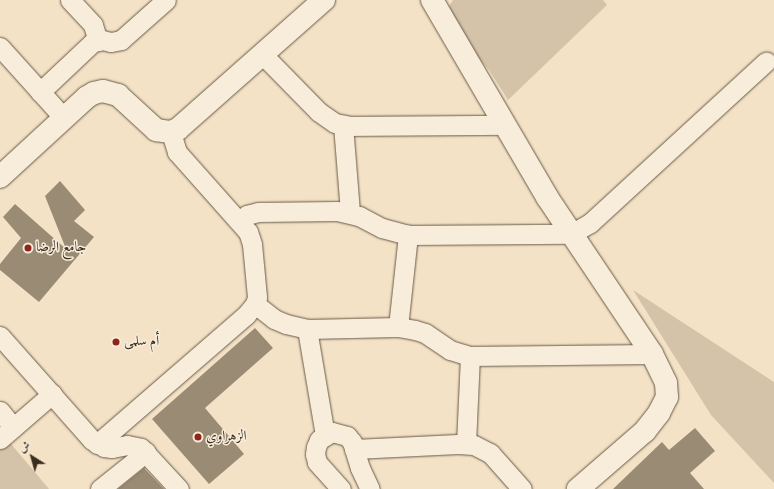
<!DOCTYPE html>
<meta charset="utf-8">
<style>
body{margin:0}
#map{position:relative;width:774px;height:489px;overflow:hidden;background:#f4e2c6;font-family:"Sorts Mill Goudy",Amiri,serif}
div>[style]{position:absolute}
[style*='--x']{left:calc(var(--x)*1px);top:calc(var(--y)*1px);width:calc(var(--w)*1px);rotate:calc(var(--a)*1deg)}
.green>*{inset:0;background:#d4c3a9}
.building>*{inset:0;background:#9a8b75}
.roads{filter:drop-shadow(0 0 1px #685a47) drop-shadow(0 0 1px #685a47)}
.street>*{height:19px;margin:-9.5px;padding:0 9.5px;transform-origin:9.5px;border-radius:9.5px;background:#f8ecda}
.secondary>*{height:22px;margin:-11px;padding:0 11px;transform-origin:11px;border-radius:11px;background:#f8ecda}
.dots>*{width:11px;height:11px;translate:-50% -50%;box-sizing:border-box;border:2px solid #f8ecda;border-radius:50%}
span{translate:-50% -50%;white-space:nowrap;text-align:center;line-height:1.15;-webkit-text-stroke:3px #f8ecda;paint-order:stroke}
.poi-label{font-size:14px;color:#392d1d}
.left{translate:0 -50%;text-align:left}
.north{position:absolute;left:12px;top:437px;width:40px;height:40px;-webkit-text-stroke:3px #f8ecda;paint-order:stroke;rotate:323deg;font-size:11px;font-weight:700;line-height:16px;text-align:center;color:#392d1d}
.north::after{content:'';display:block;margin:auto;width:14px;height:18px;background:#392d1d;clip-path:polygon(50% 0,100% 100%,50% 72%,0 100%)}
</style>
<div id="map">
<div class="green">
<i style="clip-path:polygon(453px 0,603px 0,607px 5px,508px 100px,489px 70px,443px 17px)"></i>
<i style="clip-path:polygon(633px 290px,774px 382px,774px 483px,711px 415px)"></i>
<i style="clip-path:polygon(6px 438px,49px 489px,0 489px,0 444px)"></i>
</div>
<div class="building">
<i style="clip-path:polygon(60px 181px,85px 210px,74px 221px,94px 237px,39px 302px,0 270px,0 264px,21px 238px,3px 217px,15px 204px,66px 249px,45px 196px)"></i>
<i style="clip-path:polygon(255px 328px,273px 348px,205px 408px,244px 454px,209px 484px,152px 419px)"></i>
<i style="clip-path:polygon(695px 428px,715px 451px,690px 473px,704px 489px,613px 489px,662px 442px,669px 450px)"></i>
<i style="clip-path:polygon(144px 468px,164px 489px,118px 489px)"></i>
</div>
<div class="roads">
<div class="street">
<i style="--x:70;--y:0;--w:34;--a:47"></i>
<i style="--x:93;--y:25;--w:17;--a:73"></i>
<i style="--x:0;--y:47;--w:96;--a:48"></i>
<i style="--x:263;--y:55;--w:80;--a:45.5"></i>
<i style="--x:319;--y:112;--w:19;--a:35"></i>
<i style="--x:335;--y:123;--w:16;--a:11"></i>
<i style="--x:351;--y:126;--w:154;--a:-0.4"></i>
<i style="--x:40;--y:92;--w:73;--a:-43.3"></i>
<i style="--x:93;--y:42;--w:9;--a:-13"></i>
<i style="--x:102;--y:40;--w:9;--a:13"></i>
<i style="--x:111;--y:42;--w:10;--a:-11"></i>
<i style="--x:121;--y:40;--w:60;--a:-41.6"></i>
<i style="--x:343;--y:125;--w:87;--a:85.4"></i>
<i style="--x:240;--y:220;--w:9;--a:-36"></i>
<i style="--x:247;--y:215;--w:11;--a:-15"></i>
<i style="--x:258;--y:212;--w:79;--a:-0.7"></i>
<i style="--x:337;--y:211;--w:23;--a:13"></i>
<i style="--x:359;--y:216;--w:26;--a:28"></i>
<i style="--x:382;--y:228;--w:27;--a:15"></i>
<i style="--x:408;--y:235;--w:163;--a:-0.4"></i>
<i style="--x:571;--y:234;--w:22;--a:-30"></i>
<i style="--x:590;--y:223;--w:239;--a:-42.5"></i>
<i style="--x:255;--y:304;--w:24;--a:38"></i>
<i style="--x:274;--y:319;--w:13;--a:23"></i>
<i style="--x:286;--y:324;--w:22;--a:13"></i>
<i style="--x:307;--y:329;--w:91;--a:-1.3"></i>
<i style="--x:398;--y:327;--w:17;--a:10"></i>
<i style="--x:415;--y:330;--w:10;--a:17"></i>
<i style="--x:425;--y:333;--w:30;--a:34"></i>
<i style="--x:450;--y:350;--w:21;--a:17"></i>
<i style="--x:470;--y:356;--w:182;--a:-0.6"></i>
<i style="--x:398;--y:327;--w:93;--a:-83.8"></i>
<i style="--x:307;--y:329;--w:108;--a:80.4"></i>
<i style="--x:0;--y:336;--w:139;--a:48.5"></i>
<i style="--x:92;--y:440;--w:14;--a:30"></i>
<i style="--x:104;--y:447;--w:8;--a:7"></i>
<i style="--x:112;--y:448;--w:15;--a:-11"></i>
<i style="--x:127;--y:445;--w:14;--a:12"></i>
<i style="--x:141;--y:448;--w:56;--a:47.2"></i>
<i style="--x:0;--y:411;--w:21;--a:51"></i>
<i style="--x:0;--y:439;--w:69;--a:-40.9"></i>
<i style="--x:97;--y:444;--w:197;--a:-40.9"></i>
<i style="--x:246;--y:315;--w:14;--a:-51"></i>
<i style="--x:255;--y:304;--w:7;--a:-74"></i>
<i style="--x:257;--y:297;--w:53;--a:-95.4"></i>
<i style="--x:252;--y:244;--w:13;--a:-108"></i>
<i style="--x:248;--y:232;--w:107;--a:-131.6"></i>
<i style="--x:177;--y:152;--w:21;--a:-107"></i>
<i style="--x:466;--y:444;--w:88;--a:-87.4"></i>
<i style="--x:354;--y:449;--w:104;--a:-2.8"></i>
<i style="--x:458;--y:444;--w:16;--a:4"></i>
<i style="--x:474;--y:445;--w:18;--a:27"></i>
<i style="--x:490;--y:453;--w:48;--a:48.4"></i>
<i style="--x:100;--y:489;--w:59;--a:-38.8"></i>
<i style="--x:341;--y:489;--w:36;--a:-132"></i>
<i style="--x:317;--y:462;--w:8;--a:-104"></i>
<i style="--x:315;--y:454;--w:7;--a:-82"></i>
<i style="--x:316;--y:447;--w:8;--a:-67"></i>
<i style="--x:319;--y:440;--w:15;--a:-32"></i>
<i style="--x:332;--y:432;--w:16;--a:15"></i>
<i style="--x:347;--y:436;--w:8;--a:50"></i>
<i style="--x:352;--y:442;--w:27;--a:73"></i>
<i style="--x:360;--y:468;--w:23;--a:65"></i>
</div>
<div class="secondary">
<i style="--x:432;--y:0;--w:228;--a:59.7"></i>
<i style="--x:547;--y:197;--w:189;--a:56.2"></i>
<i style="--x:652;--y:354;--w:32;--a:64"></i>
<i style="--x:666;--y:383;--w:14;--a:86"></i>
<i style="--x:667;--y:397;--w:18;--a:117"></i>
<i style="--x:659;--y:413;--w:23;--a:128"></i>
<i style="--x:645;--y:431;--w:89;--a:139.1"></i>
<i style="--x:0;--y:177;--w:118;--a:-42.6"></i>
<i style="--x:87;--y:97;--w:8;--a:-30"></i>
<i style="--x:94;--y:93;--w:9;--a:-13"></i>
<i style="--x:103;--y:91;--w:16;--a:15"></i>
<i style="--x:118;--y:95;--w:52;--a:42.6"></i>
<i style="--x:156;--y:130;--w:15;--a:8"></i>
<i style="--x:171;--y:132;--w:8;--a:-23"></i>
<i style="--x:178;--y:129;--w:195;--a:-41.5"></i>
</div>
</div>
<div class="dots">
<i style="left:28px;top:248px;background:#8f2418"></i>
<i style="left:116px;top:342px;background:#8f2418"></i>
<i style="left:198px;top:437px;background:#8f2418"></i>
</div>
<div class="poi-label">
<span class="left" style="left:36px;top:248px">جامع الرضا</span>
<span class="left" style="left:124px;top:342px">أم سلمى</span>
<span class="left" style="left:206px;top:437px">الزهراوي</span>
</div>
<div class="north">ش</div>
</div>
